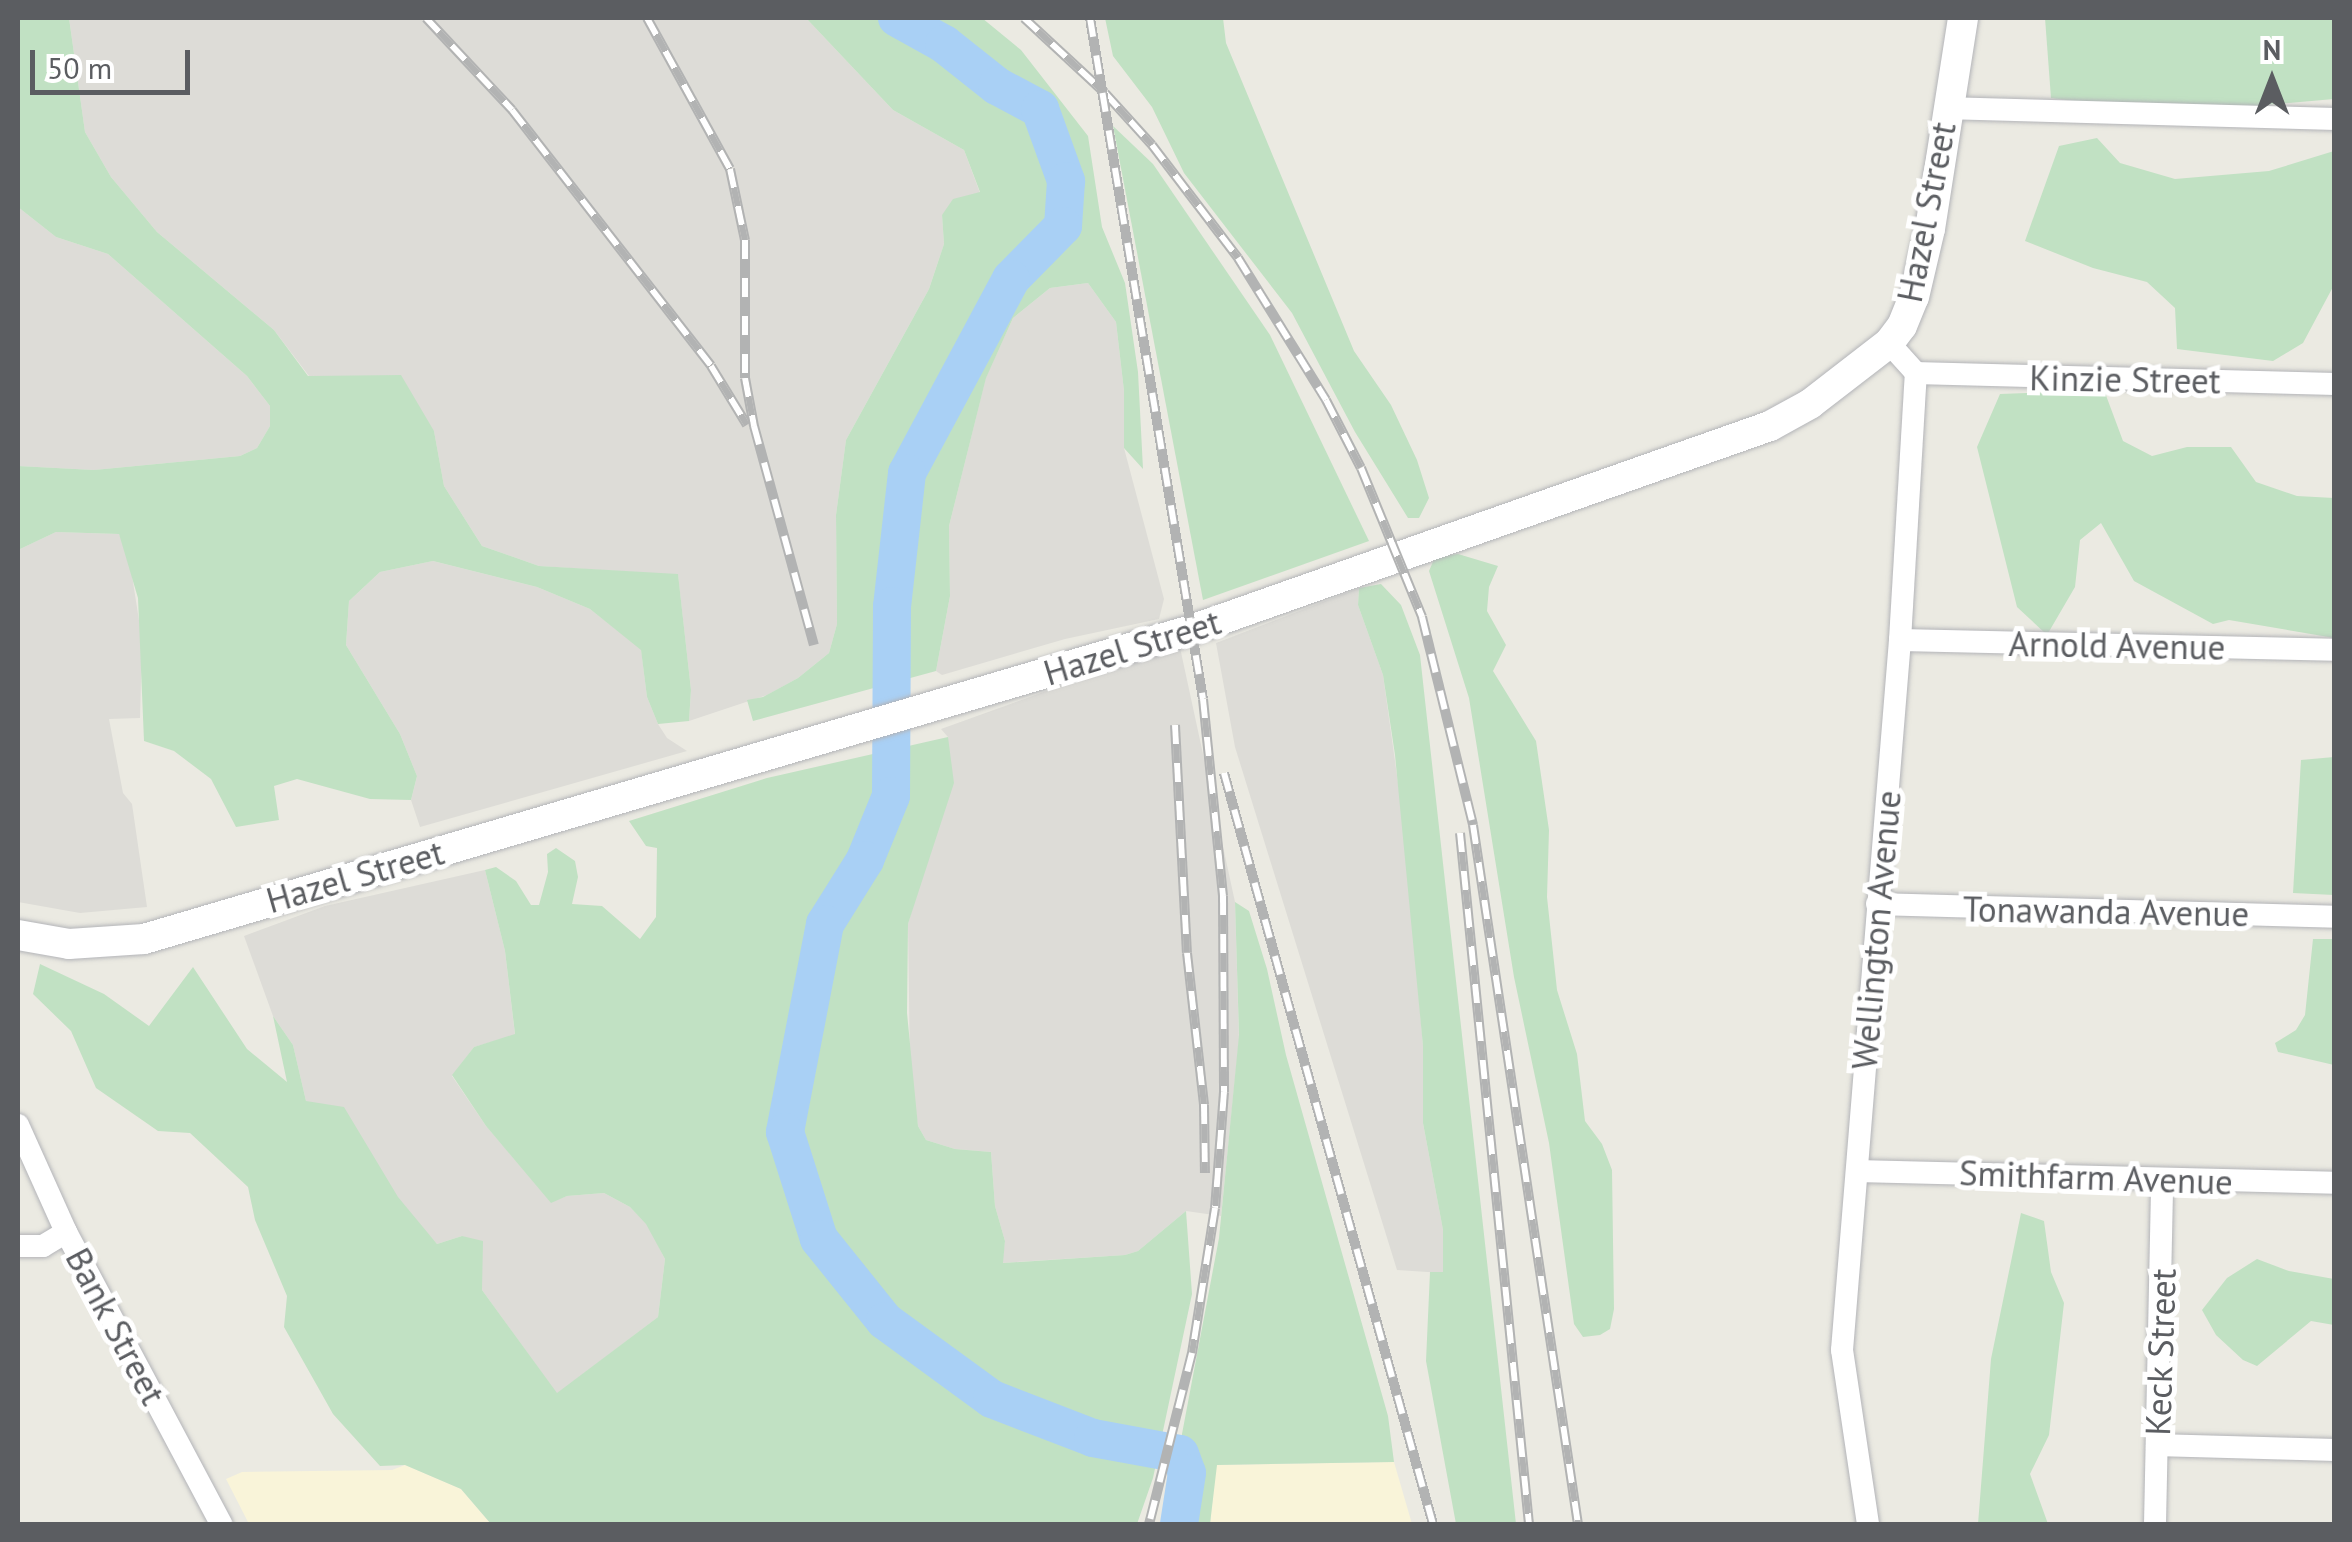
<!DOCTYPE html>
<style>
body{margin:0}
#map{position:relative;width:2352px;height:1542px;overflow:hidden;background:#ebeae2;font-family:"PT Sans",sans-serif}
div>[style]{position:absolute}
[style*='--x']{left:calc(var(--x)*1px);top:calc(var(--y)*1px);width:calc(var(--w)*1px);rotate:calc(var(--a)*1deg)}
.commercial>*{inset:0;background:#f9f4d9}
.industrial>*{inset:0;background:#dddcd7}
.green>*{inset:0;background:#c1e1c3}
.river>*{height:38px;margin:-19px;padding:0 19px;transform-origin:19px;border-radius:19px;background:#a9d0f5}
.roads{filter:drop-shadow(0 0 2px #b3b4b8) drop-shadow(0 0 2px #b3b4b8)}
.minor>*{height:22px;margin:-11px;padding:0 11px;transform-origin:11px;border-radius:11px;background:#fff}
.tertiary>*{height:30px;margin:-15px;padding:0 15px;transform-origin:15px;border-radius:15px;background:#fff}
.rail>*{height:10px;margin-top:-5px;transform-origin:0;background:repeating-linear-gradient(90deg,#fff 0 19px,#b2b3b3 0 38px);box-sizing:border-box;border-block:2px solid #b2b3b3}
span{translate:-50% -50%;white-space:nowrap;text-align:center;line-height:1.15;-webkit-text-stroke:10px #fff;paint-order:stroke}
.street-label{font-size:35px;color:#5b5d61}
.frame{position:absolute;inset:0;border:20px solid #5b5d61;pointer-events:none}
.north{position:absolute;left:2222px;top:30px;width:100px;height:100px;-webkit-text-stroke:8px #fff;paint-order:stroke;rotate:0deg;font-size:28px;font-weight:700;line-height:40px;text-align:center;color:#5b5d61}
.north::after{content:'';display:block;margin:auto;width:35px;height:45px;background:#5b5d61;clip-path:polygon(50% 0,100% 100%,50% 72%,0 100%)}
.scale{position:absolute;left:30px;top:50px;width:160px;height:45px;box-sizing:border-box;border:5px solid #5b5d61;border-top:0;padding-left:12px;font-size:30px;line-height:35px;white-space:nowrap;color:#5b5d61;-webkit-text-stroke:8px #fff;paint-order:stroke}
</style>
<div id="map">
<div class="commercial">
<i style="clip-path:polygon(1394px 1462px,1412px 1524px,1210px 1524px,1216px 1465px)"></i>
<i style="clip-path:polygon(405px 1465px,461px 1489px,491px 1524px,249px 1524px,226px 1479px,242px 1472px,392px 1470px)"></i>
</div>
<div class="industrial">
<i style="clip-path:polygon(69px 18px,806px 18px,893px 110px,964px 150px,980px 193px,942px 215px,944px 244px,929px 289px,846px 440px,836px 515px,837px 624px,829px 653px,798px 678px,767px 695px,689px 721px,691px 690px,678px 575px,539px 566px,482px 546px,444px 486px,434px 431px,309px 376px,274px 330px,157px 232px,111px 177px,85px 132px)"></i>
<i style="clip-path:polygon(18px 207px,56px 237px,108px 254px,247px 376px,270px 406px,270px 426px,257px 448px,240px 456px,94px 470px,18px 466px)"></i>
<i style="clip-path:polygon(1088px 283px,1116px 322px,1124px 391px,1124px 448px,1164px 599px,1159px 619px,1065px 639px,942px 675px,936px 671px,950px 596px,949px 526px,986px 377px,1013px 318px,1050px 288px)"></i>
<i style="clip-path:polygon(56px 532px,119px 534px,129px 556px,142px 640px,140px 718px,109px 719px,123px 793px,132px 804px,147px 907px,80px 913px,18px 902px,18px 550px)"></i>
<i style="clip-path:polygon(433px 561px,537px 587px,590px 609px,641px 649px,647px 697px,658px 724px,667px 738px,687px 751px,420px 827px,411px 800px,417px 776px,400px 734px,346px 645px,349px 601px,380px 572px)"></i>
<i style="clip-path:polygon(1359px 588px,1358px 605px,1383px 675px,1405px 833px,1423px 1046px,1423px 1123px,1443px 1230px,1443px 1273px,1397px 1270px,1235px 747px,1216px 643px)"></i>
<i style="clip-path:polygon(1179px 643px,1235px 902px,1239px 1040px,1221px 1216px,1186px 1211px,1138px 1251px,1125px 1255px,1002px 1263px,1005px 1241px,995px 1206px,991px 1152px,955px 1149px,926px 1140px,918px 1126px,910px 1068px,908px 924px,925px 864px,948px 737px,941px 729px)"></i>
<i style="clip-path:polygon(485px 870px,505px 951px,515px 1035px,474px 1047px,452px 1076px,486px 1126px,551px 1202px,567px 1196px,604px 1193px,630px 1207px,647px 1224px,665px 1259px,658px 1317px,557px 1394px,482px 1290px,462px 1236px,437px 1244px,306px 1101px,293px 1045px,273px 1016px,244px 936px,325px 906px)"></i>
</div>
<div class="green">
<i style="clip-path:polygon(18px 18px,69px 18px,85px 132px,111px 177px,157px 232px,274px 330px,308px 376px,401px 375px,434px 431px,444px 486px,482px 546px,539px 566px,678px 574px,691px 690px,689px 721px,658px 724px,647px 697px,641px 650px,590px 609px,537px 587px,433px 561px,380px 572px,349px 601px,346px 645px,400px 734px,417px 776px,411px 800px,370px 799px,297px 779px,274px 786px,279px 820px,236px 827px,211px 779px,174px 751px,144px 741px,138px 598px,119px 534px,56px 532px,18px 550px,18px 466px,94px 470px,240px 456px,257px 448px,270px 426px,270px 406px,247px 376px,108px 254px,56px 237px,18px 207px)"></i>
<i style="clip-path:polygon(806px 18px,982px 18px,1021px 50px,1088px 136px,1102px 227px,1125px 283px,1138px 372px,1143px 469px,1124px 448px,1124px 391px,1116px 322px,1088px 283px,1050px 288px,1013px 318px,986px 378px,949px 526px,950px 596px,936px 671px,753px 721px,747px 700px,763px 697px,798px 678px,829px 653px,837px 624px,836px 515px,846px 440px,929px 289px,944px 244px,942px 215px,953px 199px,980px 192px,964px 150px,893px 110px)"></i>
<i style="clip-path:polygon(1105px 18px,1223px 18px,1226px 43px,1354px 351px,1391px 405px,1417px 460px,1429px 498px,1419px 518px,1408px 518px,1355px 432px,1292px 313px,1184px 173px,1152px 107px,1113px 56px)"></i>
<i style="clip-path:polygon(2045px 18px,2334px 18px,2334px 99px,2254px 106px,2119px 107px,2051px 98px)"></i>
<i style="clip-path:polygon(1113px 126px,1153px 164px,1270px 335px,1369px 541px,1203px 600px)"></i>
<i style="clip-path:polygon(2097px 138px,2120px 163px,2175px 179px,2269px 171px,2334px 151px,2334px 285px,2303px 343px,2273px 361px,2177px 349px,2175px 308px,2147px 282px,2093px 268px,2025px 241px,2059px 146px)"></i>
<i style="clip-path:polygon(2104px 390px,2123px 441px,2152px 456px,2187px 447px,2231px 447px,2256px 482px,2297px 496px,2334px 498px,2334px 638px,2229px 620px,2213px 624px,2134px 581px,2101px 523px,2080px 540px,2075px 587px,2047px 635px,2017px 607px,1977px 447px,2000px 394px)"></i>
<i style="clip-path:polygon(1458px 554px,1498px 566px,1489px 587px,1487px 611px,1506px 645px,1493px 671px,1536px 741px,1549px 830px,1547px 897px,1557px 990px,1577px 1054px,1585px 1121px,1602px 1144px,1612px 1170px,1614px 1309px,1610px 1329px,1600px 1335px,1583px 1337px,1574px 1324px,1549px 1143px,1514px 977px,1469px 698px,1429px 571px,1435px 557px)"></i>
<i style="clip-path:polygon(1381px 584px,1401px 605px,1420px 655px,1516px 1524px,1456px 1524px,1426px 1361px,1430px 1272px,1443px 1272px,1443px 1230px,1423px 1123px,1423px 1046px,1395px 755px,1383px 675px,1358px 605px,1359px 588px)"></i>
<i style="clip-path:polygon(948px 737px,954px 783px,908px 924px,907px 1013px,918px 1126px,926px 1140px,955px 1149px,991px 1152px,995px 1206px,1005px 1241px,1003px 1263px,1125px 1255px,1138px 1251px,1186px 1211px,1192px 1294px,1153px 1478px,1137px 1524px,491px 1524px,461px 1489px,405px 1465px,380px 1466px,333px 1414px,284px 1327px,287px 1296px,255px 1220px,248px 1187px,190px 1133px,158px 1131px,96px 1088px,71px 1031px,33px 994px,40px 964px,104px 994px,149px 1026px,193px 967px,247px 1049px,287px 1082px,273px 1016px,293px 1045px,306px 1101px,344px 1107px,398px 1197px,437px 1244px,462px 1236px,483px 1241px,482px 1290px,557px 1393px,658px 1317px,665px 1259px,646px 1224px,630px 1207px,604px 1193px,567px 1196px,551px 1203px,486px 1126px,452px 1075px,474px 1047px,515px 1034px,505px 951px,485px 870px,496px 867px,516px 881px,531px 905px,539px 905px,548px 872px,547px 854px,556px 848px,575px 861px,578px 877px,572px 904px,602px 906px,640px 939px,656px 917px,657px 848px,646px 846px,629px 821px,767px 778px)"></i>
<i style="clip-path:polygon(2334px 757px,2334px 895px,2293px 893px,2301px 760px)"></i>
<i style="clip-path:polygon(1235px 902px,1249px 911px,1267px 969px,1286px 1055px,1388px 1416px,1394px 1462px,1217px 1465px,1210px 1524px,1165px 1524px,1219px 1238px,1239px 1035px)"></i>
<i style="clip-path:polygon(2313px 939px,2334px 939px,2334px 1065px,2278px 1052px,2275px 1043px,2296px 1030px,2305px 1015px)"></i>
<i style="clip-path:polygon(2021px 1213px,2044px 1221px,2051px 1272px,2064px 1303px,2049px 1435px,2030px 1474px,2048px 1524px,1978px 1524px,1991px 1359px)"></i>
<i style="clip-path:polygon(2257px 1259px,2289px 1271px,2334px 1279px,2334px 1325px,2311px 1321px,2257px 1366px,2243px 1360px,2216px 1335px,2202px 1310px,2227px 1278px)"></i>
</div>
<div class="river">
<i style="--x:897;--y:18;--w:54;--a:29"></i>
<i style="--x:944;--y:44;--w:68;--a:38.4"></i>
<i style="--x:997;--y:86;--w:49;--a:28.1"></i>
<i style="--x:1040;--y:109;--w:77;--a:70.1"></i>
<i style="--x:1066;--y:181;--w:45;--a:93.8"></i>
<i style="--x:1063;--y:226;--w:74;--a:134.5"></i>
<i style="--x:1011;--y:279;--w:220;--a:118.2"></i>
<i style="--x:907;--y:473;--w:134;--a:96.4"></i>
<i style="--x:892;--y:606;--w:190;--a:90.3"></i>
<i style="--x:891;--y:796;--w:69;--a:112.1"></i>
<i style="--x:865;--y:860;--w:75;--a:122"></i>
<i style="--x:825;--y:924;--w:212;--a:100.9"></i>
<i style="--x:785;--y:1132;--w:112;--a:72.4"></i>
<i style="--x:819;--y:1239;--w:105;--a:51.2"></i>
<i style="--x:885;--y:1321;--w:132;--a:36.1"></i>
<i style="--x:992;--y:1399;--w:108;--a:21.1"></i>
<i style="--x:1093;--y:1438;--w:88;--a:10.4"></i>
<i style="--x:1180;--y:1454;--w:20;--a:70"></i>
<i style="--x:1187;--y:1473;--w:52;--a:98.9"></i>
</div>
<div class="roads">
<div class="minor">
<i style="--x:1946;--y:108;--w:388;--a:1.6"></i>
<i style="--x:1916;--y:373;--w:418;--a:1.5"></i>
<i style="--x:1900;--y:640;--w:434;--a:1.3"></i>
<i style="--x:1877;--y:904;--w:457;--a:1.6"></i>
<i style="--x:18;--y:1125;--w:117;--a:65.8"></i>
<i style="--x:66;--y:1232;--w:331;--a:62"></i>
<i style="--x:1857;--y:1171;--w:477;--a:1.4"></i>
<i style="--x:18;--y:1246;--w:25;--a:0"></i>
<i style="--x:43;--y:1246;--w:27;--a:-31"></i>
<i style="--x:2157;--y:1445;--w:177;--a:1.6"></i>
<i style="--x:1868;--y:1524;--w:176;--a:-98.5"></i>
<i style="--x:1842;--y:1350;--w:712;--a:-85.33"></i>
<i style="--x:1900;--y:640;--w:267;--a:-86.6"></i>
<i style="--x:1916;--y:373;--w:40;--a:-132"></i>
<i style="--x:2155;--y:1524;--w:344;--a:-88.8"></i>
</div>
<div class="tertiary">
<i style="--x:18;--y:935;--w:52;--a:10"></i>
<i style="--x:69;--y:944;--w:75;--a:-3.8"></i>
<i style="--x:144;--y:939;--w:1092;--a:-16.44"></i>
<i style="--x:1191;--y:630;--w:614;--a:-19.41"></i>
<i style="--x:1770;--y:426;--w:46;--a:-28.8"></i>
<i style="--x:1810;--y:404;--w:100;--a:-37.7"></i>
<i style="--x:1889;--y:343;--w:21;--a:-53"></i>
<i style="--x:1902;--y:326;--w:31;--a:-68"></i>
<i style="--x:1914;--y:297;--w:70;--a:-76.8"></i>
<i style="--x:1930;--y:229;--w:214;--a:-81.1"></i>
</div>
</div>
<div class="rail">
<i style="--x:426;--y:18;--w:126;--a:46.9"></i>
<i style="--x:512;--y:110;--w:324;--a:52.1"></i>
<i style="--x:711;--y:366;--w:69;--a:58.6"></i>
<i style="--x:647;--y:18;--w:172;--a:61.2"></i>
<i style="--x:730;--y:169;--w:73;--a:78.1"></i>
<i style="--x:745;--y:240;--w:138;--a:90"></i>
<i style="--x:745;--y:378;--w:49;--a:79.4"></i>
<i style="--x:754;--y:426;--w:227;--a:74.7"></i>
<i style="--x:1024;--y:18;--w:110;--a:42.8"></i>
<i style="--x:1105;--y:93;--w:70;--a:47.9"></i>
<i style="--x:1152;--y:145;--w:142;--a:52.7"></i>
<i style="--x:1238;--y:258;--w:167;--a:58.2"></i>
<i style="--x:1326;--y:400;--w:76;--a:62.8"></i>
<i style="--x:1361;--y:468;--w:161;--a:67.7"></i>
<i style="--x:1422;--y:617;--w:214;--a:76.2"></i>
<i style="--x:1473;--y:825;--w:707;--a:81.46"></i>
<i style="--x:1090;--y:18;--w:690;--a:80.58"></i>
<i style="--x:1203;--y:699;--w:198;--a:84.2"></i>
<i style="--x:1223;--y:896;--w:196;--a:89.7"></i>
<i style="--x:1224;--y:1092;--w:116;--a:94.4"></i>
<i style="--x:1215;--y:1208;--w:147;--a:99"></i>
<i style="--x:1192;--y:1353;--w:176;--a:104.1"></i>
<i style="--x:1175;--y:725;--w:228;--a:87"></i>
<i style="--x:1187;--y:953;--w:153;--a:83.6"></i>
<i style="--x:1204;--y:1105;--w:68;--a:89.2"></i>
<i style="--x:1224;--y:773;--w:780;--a:74.45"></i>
<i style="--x:1460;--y:833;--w:694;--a:84.3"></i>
</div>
<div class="street-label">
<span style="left:1926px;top:212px;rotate:-79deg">Hazel Street</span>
<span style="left:2125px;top:379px;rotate:1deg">Kinzie Street</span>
<span style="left:2117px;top:645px;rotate:1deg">Arnold Avenue</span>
<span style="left:1132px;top:647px;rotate:-17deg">Hazel Street</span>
<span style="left:355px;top:876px;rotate:-16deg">Hazel Street</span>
<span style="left:2106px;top:911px;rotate:1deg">Tonawanda Avenue</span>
<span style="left:1876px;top:930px;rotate:-85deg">Wellington Avenue</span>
<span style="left:2096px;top:1177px;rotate:2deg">Smithfarm Avenue</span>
<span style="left:116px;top:1326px;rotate:62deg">Bank Street</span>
<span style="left:2160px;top:1352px;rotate:-88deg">Keck Street</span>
</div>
<div class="frame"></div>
<div class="north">N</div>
<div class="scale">50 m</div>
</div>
